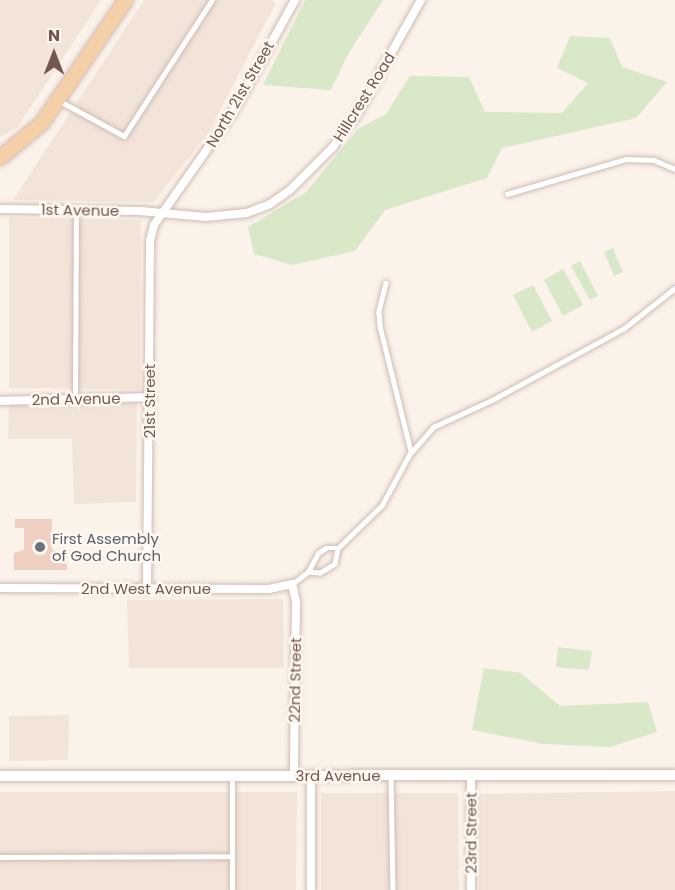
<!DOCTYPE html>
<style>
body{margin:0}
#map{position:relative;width:675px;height:890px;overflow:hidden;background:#fbf2ea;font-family:Poppins,sans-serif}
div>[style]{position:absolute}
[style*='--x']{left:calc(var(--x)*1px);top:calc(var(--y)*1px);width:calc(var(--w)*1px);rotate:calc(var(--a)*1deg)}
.residential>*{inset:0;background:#f2e4d9}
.green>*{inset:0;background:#d9e8c9}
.building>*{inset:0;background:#eed0c3}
.roads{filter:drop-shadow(0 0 2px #cfbcb3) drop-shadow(0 0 2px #cfbcb3)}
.service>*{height:4.5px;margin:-2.25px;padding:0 2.25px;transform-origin:2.25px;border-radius:2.25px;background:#fff}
.minor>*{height:8px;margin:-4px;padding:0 4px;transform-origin:4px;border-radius:4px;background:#fff}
.tertiary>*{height:10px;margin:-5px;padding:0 5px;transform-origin:5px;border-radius:5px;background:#fff}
.primary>*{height:14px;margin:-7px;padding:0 7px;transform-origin:7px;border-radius:7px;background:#f4cfa8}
.dots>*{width:16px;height:16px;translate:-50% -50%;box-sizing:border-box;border:3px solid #fef7f0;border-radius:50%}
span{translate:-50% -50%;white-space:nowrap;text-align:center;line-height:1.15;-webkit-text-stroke:5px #fef7f0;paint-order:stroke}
.street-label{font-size:15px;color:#74584f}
.worship-label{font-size:15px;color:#5b616d}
.left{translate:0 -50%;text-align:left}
.north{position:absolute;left:24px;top:24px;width:60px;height:60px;-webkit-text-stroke:4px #fef7f0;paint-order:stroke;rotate:0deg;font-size:16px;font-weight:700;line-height:24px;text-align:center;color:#74584f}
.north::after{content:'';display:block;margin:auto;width:21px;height:27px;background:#74584f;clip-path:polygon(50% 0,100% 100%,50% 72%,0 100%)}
</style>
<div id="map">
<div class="residential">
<i style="clip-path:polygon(0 0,101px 0,17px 128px,0 137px)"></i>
<i style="clip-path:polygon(144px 0,271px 0,276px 3px,208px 133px,154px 202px,13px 200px)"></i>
<i style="clip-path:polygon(9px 218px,141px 220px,140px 389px,9px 388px)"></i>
<i style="clip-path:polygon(137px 403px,136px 502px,74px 504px,72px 439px,8px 439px,9px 405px)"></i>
<i style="clip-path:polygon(283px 599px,284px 668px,129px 668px,127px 600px)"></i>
<i style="clip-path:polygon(69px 715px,68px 760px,9px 761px,9px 716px)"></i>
<i style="clip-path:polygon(675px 791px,675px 890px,479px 890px,477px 794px)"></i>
<i style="clip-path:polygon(0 792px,297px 792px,296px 890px,0 890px)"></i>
<i style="clip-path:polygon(321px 793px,458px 793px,459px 890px,321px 890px)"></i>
</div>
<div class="green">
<i style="clip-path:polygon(305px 0,383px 0,347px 56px,331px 90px,263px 85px)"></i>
<i style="clip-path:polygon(570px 36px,610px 38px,622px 67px,667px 82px,636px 118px,502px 148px,487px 178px,385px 210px,355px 251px,292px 265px,254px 254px,248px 227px,306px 192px,358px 129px,386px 114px,410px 76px,469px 77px,485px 112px,562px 113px,588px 83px,557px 68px)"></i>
<i style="clip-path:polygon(613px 248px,623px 272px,614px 276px,604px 252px)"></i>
<i style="clip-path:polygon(580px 261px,598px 296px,590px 300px,571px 266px)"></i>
<i style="clip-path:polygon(563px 269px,583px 305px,563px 316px,544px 280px)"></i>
<i style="clip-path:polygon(533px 285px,552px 321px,532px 332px,513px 295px)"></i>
<i style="clip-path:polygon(558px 647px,592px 651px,589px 670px,556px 667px)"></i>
<i style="clip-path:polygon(484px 668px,521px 673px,560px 706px,648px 702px,657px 732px,610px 747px,543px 744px,472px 730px)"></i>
</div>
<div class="building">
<i style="clip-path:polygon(15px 519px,52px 519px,52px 550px,67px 553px,67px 570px,14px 570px,14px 553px,24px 550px,24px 528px,15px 528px)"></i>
</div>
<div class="roads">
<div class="service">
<i style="--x:60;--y:101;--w:73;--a:28.7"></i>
<i style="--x:124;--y:136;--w:162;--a:-57.1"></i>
<i style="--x:507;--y:194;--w:124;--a:-16.4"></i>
<i style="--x:626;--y:159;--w:28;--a:2"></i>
<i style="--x:654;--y:160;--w:23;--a:23"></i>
<i style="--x:386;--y:283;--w:30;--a:104"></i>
<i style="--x:379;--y:312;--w:14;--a:86"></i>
<i style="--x:380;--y:326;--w:129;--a:76.1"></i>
<i style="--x:75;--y:399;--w:190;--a:-89.7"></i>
<i style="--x:338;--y:548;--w:62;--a:-44.3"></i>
<i style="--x:382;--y:505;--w:57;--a:-61.6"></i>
<i style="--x:409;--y:455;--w:37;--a:-49"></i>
<i style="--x:433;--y:427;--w:65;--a:-24.6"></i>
<i style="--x:492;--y:400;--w:149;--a:-28.5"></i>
<i style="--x:623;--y:329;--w:66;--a:-38.3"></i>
<i style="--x:292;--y:584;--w:20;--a:-37"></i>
<i style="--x:308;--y:572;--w:21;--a:-62"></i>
<i style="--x:318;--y:553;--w:9;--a:-32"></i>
<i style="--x:326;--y:548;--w:12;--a:0"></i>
<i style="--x:338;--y:548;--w:16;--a:101"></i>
<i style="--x:335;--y:564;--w:17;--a:149"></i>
<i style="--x:320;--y:573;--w:12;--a:-175"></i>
<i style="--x:391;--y:776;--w:114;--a:89"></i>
<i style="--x:0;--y:857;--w:231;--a:-0.2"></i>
<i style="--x:232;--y:890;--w:114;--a:-90"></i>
</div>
<div class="minor">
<i style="--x:0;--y:209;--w:140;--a:0.8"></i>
<i style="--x:140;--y:211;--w:66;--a:5.2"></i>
<i style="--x:206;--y:217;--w:41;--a:-5.6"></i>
<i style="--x:247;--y:213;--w:25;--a:-21"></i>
<i style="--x:270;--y:204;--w:24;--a:-35"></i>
<i style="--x:290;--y:190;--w:61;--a:-45"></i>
<i style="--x:333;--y:147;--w:41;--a:-54"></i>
<i style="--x:357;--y:114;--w:131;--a:-60.7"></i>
<i style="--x:0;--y:401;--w:151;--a:-1.5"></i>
<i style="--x:0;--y:588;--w:269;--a:0.2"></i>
<i style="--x:269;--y:589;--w:24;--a:-12"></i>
<i style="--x:292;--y:584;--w:18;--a:77"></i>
<i style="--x:296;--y:602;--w:174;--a:90.7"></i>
<i style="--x:147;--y:589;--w:348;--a:-89.5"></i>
<i style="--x:150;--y:241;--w:16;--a:-76"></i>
<i style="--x:154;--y:225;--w:138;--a:-55"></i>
<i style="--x:233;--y:112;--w:128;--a:-61"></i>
<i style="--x:311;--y:776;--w:114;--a:90"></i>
<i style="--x:471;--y:776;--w:114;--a:90"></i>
</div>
<div class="tertiary">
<i style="--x:0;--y:776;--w:675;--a:-0.08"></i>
</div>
<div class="primary">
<i style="--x:0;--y:158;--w:55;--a:-39.8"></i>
<i style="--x:42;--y:123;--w:149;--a:-55.7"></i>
</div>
</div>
<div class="dots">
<i style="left:40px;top:547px;background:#6b7280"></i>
</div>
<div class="street-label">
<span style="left:240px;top:94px;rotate:-60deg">North 21st Street</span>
<span style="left:364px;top:97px;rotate:-58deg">Hillcrest Road</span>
<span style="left:80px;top:210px;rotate:1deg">1st Avenue</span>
<span style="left:76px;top:399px;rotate:-1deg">2nd Avenue</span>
<span style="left:150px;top:401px;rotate:-90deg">21st Street</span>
<span style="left:146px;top:589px">2nd West Avenue</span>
<span style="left:295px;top:680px;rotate:-89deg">22nd Street</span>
<span style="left:338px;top:776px">3rd Avenue</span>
<span style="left:471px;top:833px;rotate:-90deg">23rd Street</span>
</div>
<div class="worship-label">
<span class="left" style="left:52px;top:547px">First Assembly<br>of God Church</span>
</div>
<div class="north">N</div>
</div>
